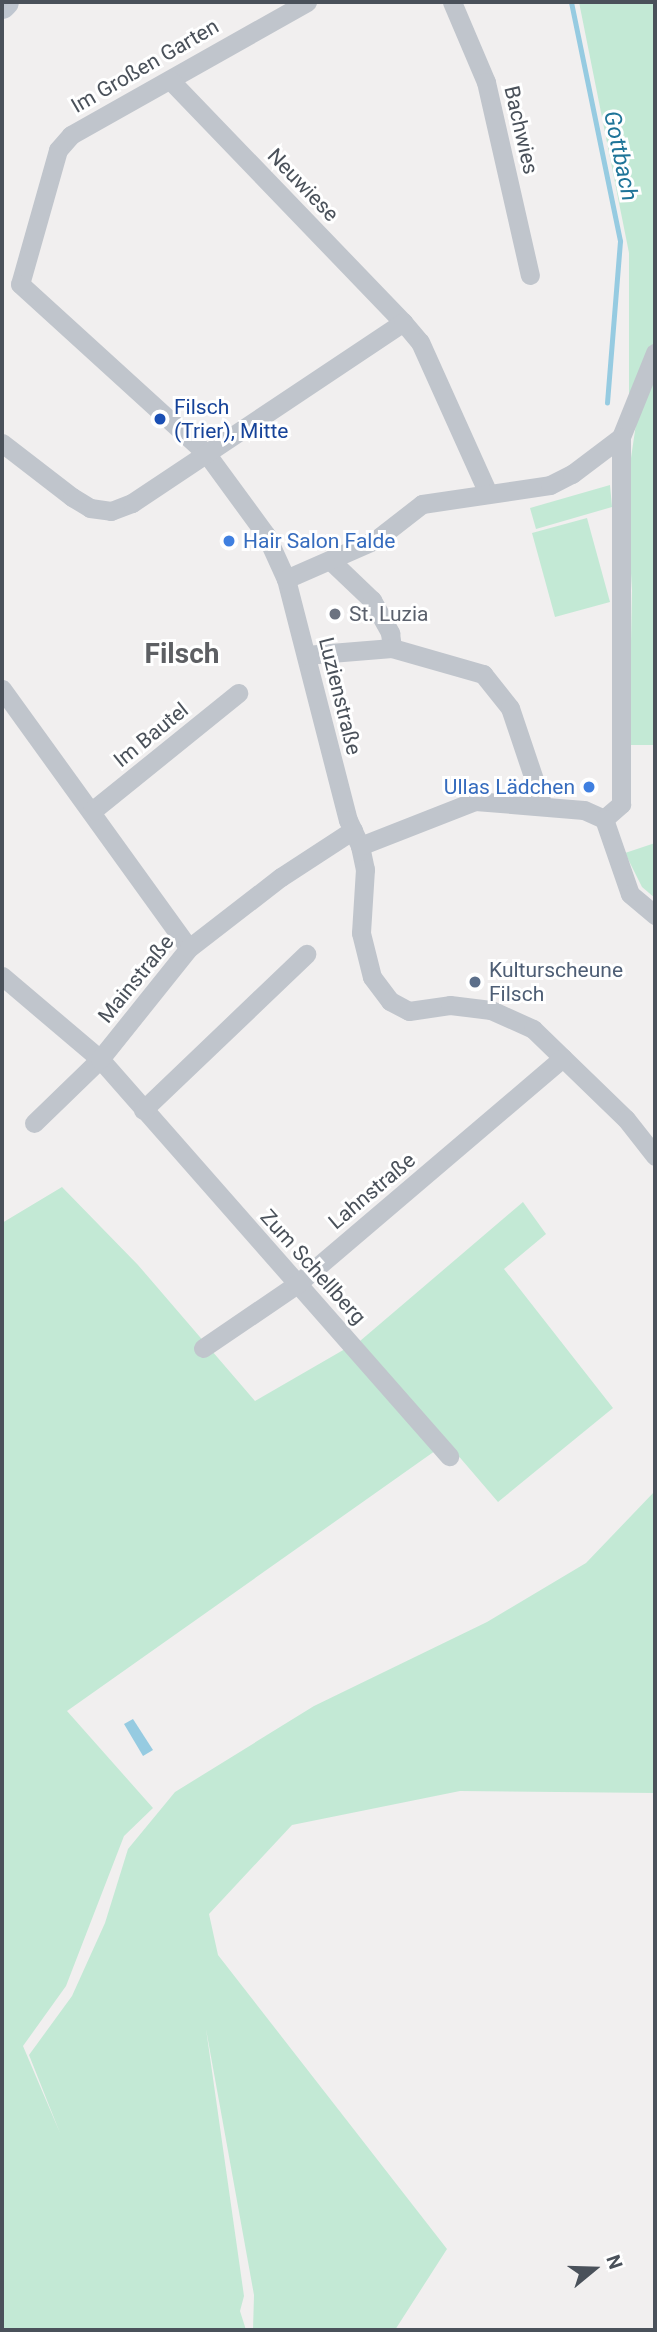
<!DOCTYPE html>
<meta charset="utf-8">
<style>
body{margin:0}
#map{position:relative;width:657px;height:2332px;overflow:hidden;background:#f1efef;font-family:Roboto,sans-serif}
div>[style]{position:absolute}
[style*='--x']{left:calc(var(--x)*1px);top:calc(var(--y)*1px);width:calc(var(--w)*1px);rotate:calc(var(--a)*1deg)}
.green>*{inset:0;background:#c3e9d5}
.water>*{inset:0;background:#96cbe1}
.stream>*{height:5px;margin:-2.5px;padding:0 2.5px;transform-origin:2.5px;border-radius:2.5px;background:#96cbe1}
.minor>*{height:19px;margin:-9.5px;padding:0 9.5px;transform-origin:9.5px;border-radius:9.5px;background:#c0c5cc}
.secondary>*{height:28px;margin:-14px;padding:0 14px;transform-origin:14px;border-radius:14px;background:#bfc6d0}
.dots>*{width:19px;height:19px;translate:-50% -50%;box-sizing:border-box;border:4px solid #fff;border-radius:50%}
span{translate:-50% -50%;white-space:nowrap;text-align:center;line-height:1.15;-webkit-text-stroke:6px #fff;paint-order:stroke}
.street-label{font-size:21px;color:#4a515a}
.transit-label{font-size:21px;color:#164399}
.left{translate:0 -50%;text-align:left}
.shop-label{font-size:21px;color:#366cbe}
.right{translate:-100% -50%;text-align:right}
.worship-label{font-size:21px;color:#5b616d}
.service-label{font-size:21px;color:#4e5e75}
.water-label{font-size:23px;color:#1e7498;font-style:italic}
.district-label{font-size:28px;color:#5d5f63;font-weight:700}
.frame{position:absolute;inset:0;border:4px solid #4a515a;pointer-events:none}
.north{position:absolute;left:559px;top:2234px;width:70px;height:70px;-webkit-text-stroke:5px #fff;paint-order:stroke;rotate:71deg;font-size:19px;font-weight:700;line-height:28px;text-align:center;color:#4a515a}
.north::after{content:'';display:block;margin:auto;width:24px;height:32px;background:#4a515a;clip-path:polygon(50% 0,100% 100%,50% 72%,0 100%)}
</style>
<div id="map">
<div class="green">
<i style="clip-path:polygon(579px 2px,655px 2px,655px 345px,629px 399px,629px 253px)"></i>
<i style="clip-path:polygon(655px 368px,655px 745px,629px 745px,632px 590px,626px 492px,637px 417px)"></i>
<i style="clip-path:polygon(610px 485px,612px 507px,536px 529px,530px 508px)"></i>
<i style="clip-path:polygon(587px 518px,610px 602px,555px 617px,532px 533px)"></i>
<i style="clip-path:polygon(655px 843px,655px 898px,642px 887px,625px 853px)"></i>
<i style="clip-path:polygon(62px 1187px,138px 1265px,255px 1401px,345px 1349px,442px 1446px,67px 1711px,153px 1808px,124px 1836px,66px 1986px,23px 2046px,60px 2133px,29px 2055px,72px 1996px,105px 1923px,128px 1849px,175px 1792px,314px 1706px,487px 1622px,586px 1563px,655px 1491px,655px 1793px,460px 1791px,292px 1825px,209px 1914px,218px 1955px,447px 2249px,395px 2330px,253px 2330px,254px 2295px,206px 2029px,244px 2296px,240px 2311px,246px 2330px,2px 2330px,2px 1223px)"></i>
<i style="clip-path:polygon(523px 1202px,546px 1234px,504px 1269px,613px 1408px,498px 1502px,360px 1341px)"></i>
</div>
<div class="water">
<i style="clip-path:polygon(133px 1719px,153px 1750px,143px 1756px,124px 1724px)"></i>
</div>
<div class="stream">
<i style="--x:571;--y:2;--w:244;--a:78.4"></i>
<i style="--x:620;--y:241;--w:162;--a:94.6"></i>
</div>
<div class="minor">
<i style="--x:307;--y:2;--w:271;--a:150.6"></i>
<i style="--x:71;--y:135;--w:20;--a:131"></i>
<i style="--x:58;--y:150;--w:139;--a:105.8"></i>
<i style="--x:20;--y:284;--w:251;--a:42.3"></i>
<i style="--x:206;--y:453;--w:102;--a:53.8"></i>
<i style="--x:266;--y:535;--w:48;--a:65.6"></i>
<i style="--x:286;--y:579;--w:249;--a:75.6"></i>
<i style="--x:348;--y:820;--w:29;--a:65"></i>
<i style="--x:360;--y:846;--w:24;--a:78"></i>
<i style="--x:365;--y:869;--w:64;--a:93.6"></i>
<i style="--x:361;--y:933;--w:45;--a:76"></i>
<i style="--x:372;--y:977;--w:30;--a:53"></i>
<i style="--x:390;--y:1001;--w:21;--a:28"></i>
<i style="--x:409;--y:1011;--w:41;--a:-8.3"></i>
<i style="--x:450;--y:1005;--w:41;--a:7"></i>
<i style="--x:491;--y:1010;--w:46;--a:24.3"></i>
<i style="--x:533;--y:1029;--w:129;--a:44.1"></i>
<i style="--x:626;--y:1119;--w:47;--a:51.9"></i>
<i style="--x:452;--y:2;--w:87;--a:67"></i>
<i style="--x:486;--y:82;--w:198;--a:77.2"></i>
<i style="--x:170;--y:80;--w:336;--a:46.1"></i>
<i style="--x:2;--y:443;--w:88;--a:37.6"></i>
<i style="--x:72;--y:497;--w:21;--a:31"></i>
<i style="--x:90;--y:508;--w:21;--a:8"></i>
<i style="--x:111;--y:511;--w:22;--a:-21"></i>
<i style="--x:132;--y:503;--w:326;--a:-33.7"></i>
<i style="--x:403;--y:322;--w:26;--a:50"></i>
<i style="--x:420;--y:342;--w:166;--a:65.8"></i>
<i style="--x:331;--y:561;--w:57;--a:43.6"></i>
<i style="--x:372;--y:600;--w:38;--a:61"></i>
<i style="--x:390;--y:633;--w:15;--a:82"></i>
<i style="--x:286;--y:579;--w:99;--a:-23.7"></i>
<i style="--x:377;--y:539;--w:57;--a:-37.9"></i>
<i style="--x:422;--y:504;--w:129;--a:-8.4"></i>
<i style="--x:550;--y:485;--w:25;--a:-27"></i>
<i style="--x:572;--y:474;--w:61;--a:-37.1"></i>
<i style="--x:621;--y:437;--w:91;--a:-68"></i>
<i style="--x:306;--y:655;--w:86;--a:-4.7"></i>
<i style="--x:392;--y:648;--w:95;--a:15.9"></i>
<i style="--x:483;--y:674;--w:43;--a:51.5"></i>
<i style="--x:510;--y:708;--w:100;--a:71.4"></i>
<i style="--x:2;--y:689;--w:319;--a:54.2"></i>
<i style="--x:92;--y:811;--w:188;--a:-38.9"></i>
<i style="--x:604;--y:819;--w:23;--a:-41"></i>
<i style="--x:621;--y:804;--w:367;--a:-90"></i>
<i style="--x:360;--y:846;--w:123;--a:-21.4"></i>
<i style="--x:475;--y:801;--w:109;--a:4.7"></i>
<i style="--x:584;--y:810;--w:22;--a:24"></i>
<i style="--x:604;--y:819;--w:79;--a:70.9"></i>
<i style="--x:630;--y:894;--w:33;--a:40"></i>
<i style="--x:2;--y:976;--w:128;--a:40.3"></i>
<i style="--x:100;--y:1059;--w:529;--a:48.68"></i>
<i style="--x:143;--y:1110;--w:226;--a:-43.7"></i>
<i style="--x:34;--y:1123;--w:92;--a:-44.1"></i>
<i style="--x:100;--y:1059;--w:142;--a:-51.3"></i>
<i style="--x:189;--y:948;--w:116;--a:-37.7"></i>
<i style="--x:281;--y:877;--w:86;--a:-33.1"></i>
<i style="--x:203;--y:1348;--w:114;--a:-34.2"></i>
<i style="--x:297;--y:1284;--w:349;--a:-40.4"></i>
</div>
<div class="secondary">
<i style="--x:2;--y:5;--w:4;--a:-45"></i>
</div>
<div class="dots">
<i style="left:160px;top:419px;background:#1a4fb4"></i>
<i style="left:229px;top:541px;background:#3f7fe0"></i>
<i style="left:335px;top:614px;background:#6b7280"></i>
<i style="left:589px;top:787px;background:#3f7fe0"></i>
<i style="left:475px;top:982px;background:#5c6f8a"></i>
</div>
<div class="street-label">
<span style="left:145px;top:66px;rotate:-30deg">Im Großen Garten</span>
<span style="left:521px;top:130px;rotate:77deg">Bachwies</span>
<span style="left:303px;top:185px;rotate:46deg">Neuwiese</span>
<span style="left:340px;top:696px;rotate:76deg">Luzienstraße</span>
<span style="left:151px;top:735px;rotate:-39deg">Im Bautel</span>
<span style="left:136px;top:979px;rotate:-51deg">Mainstraße</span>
<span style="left:372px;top:1191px;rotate:-40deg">Lahnstraße</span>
<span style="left:313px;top:1267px;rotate:48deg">Zum Schellberg</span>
</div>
<div class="transit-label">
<span class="left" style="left:174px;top:419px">Filsch<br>(Trier), Mitte</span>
</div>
<div class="shop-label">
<span class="left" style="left:243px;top:541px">Hair Salon Falde</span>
<span class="right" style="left:575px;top:787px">Ullas Lädchen</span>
</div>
<div class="worship-label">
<span class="left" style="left:349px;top:614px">St. Luzia</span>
</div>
<div class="service-label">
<span class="left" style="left:489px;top:982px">Kulturscheune<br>Filsch</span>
</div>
<div class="water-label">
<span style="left:620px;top:156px;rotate:78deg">Gottbach</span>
</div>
<div class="district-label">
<span style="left:182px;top:654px">Filsch</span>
</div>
<div class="frame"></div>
<div class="north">N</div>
</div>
